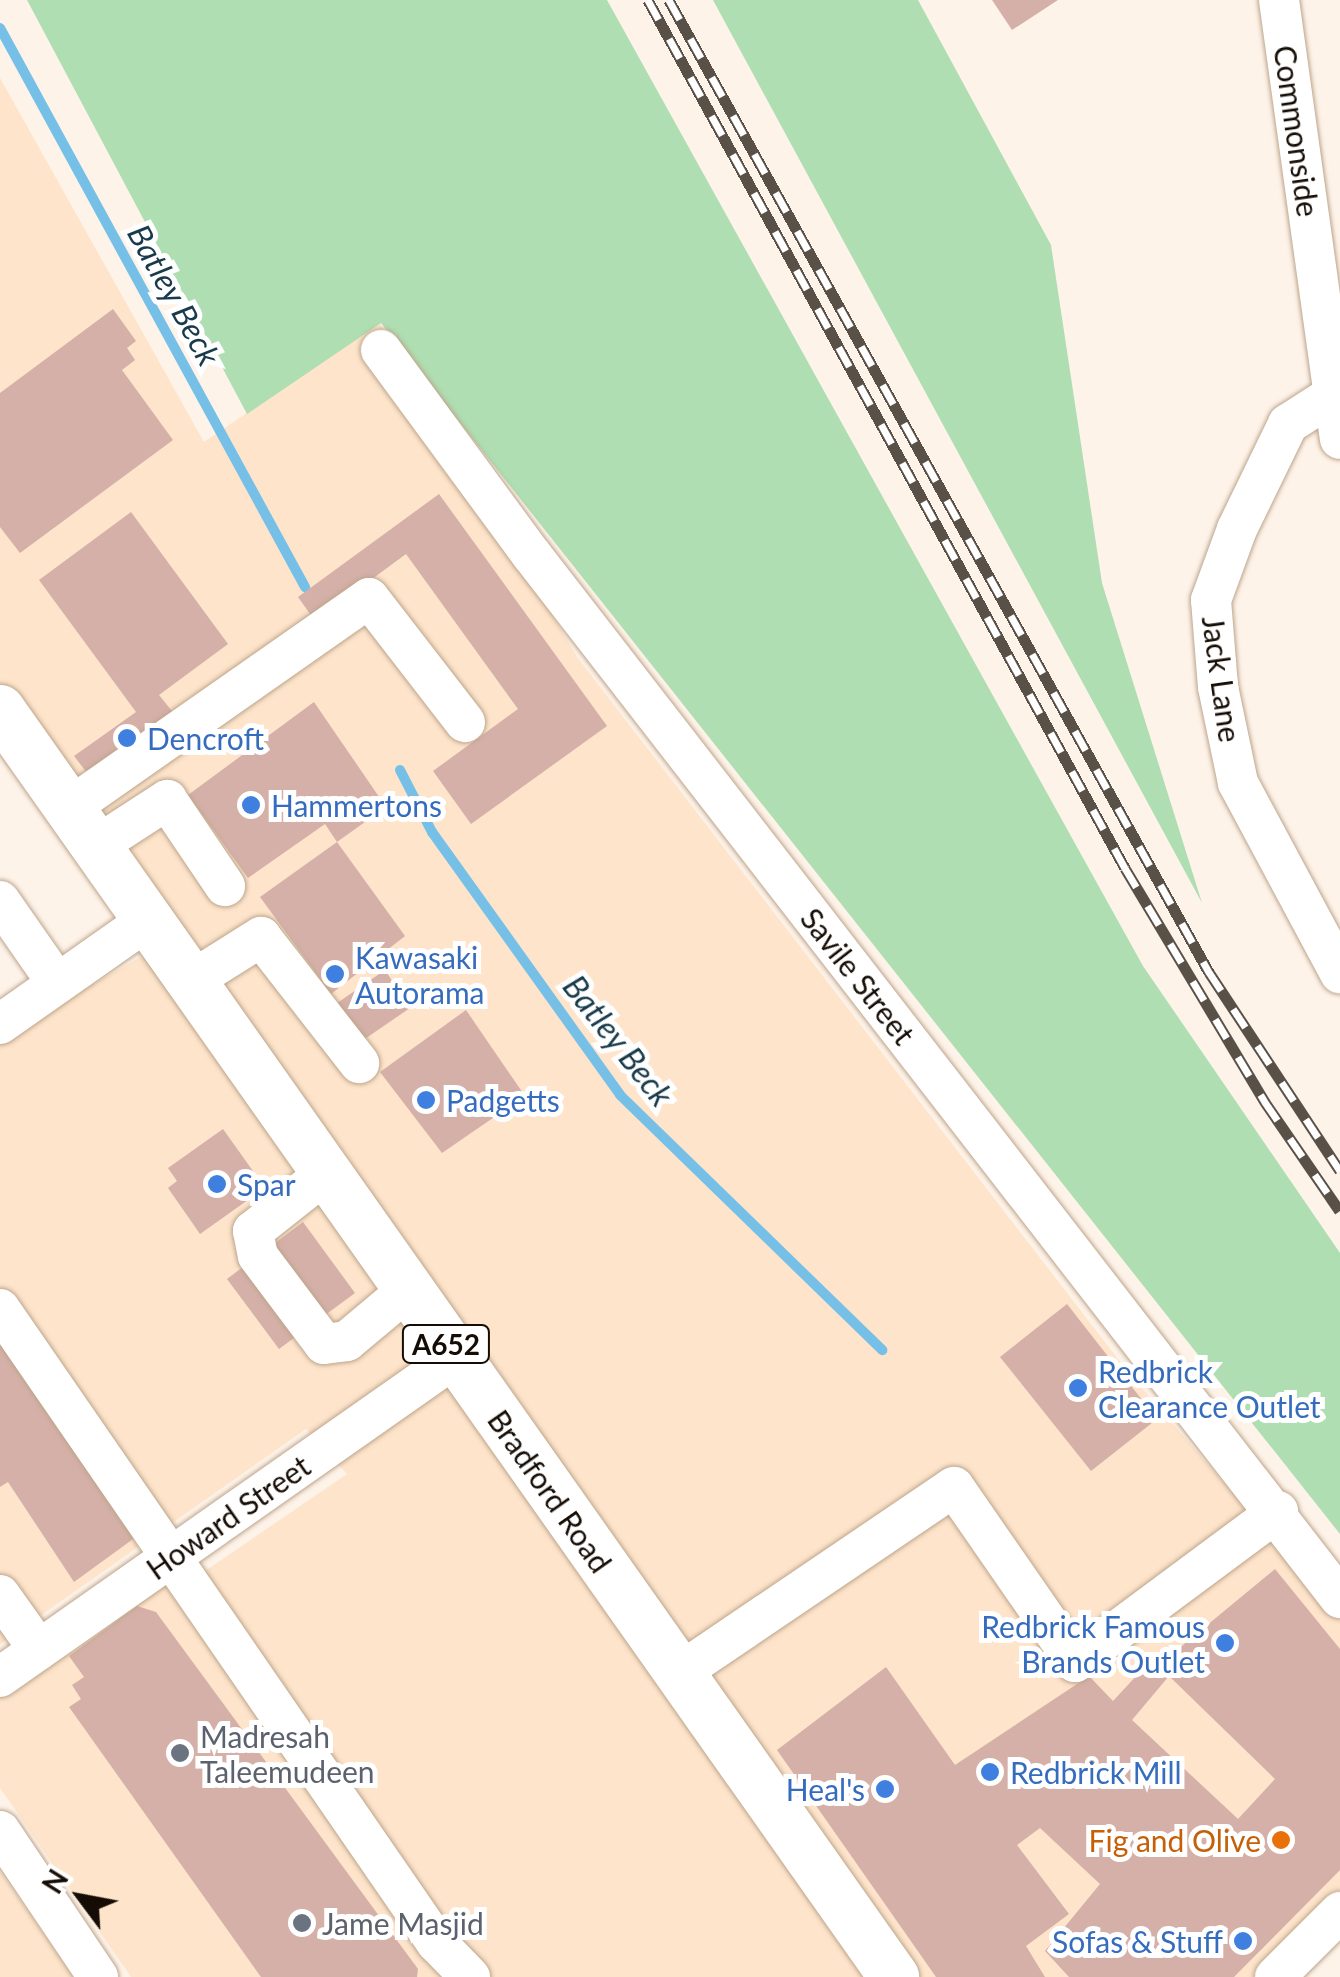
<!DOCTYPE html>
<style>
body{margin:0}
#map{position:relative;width:1340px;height:1977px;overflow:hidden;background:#fef3e9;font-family:Lato,sans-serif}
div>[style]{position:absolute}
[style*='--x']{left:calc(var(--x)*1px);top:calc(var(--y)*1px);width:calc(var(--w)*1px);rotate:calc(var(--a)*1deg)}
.built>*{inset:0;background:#fde4ca}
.green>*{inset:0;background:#aedeb1}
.stream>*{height:10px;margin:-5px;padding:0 5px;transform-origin:5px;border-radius:5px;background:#76c0e7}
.building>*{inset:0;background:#d5b0a8}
.roads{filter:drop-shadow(0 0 2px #bda58c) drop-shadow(0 0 2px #bda58c)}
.minor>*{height:40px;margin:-20px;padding:0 20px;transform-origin:20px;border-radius:20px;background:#fff}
.major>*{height:50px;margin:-25px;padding:0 25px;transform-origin:25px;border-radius:25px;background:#fff}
.rail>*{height:11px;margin-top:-5.5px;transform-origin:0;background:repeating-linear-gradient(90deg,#fff 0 22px,#595047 0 44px);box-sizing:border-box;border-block:2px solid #595047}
.dots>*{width:28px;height:28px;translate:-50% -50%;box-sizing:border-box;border:5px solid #fff;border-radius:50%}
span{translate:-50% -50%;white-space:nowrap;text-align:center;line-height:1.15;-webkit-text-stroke:10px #fff;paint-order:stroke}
.shield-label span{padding:2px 8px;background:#fff;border:2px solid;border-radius:8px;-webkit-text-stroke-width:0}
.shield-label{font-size:28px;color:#150d05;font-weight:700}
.street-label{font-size:30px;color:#150d05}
.shop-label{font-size:30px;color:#366cbe}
.left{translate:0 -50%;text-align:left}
.right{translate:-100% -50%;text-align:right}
.worship-label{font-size:30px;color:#5b616d}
.food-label{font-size:30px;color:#c56008}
.water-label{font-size:32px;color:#183a4a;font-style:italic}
.north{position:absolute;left:30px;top:1847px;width:100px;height:100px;-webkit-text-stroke:8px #fff;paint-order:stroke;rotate:302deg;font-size:28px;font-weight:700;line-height:40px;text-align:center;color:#150d05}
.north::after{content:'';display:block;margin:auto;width:35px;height:45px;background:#150d05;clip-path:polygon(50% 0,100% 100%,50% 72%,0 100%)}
</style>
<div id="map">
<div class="built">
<i style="clip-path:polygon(0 78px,204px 442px,380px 323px,577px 657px,1128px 1372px,1340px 1617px,1340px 1909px,1276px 1977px,892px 1977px,0 710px)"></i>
<i style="clip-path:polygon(146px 954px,867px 1977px,131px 1977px,0 1788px,0 1695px,149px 1592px,208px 1569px,347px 1474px,306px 1429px,0 1644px,0 1037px)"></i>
<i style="clip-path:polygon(0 1871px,74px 1977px,0 1977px)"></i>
</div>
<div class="green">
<i style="clip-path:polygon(27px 0,607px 0,1143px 966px,1340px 1253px,1340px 1534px,381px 323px,247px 414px)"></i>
<i style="clip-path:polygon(713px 0,918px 0,1051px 245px,1102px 583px,1202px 903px)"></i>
</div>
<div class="stream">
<i style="--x:0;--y:28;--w:637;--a:61.38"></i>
<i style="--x:400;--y:770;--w:70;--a:62.7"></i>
<i style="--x:432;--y:832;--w:323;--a:54.4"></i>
<i style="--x:620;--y:1095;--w:366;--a:44.2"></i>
</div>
<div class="building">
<i style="clip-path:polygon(992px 0,1058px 0,1012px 30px)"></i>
<i style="clip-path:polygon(113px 309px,136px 341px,127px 348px,135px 360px,122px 370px,173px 440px,20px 553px,0 527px,0 393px)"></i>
<i style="clip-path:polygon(439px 494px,607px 726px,471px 824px,433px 771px,518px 709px,406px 554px,315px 621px,298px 597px)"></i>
<i style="clip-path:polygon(131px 512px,228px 644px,159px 695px,180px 721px,94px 782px,74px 756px,136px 712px,39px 580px)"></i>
<i style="clip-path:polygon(314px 702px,386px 807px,337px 842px,325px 824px,248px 878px,188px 795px)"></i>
<i style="clip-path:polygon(337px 842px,405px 936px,331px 994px,260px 897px)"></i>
<i style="clip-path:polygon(385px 970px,410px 1008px,356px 1045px,330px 1008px)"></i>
<i style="clip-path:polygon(466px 1010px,525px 1096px,442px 1153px,380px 1072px)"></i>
<i style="clip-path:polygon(223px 1129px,265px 1188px,200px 1234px,168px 1188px,177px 1181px,168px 1168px)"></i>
<i style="clip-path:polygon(303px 1222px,355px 1293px,279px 1349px,227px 1279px)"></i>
<i style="clip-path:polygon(1067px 1304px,1157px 1419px,1091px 1471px,1000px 1357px)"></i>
<i style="clip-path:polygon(0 1334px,140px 1534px,74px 1582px,8px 1482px,0 1487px)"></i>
<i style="clip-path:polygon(evenodd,1275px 1569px,1340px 1649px,1340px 1870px,1234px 1977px,1069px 1977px,1045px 1951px,1100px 1884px,1040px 1828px,1017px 1845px,1069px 1914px,1026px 1946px,1045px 1977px,936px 1977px,777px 1750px,886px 1667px,955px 1765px,1089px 1676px,1113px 1701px,1152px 1659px,1160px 1664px,1275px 1569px,1169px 1676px,1275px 1779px,1238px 1819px,1132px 1720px,1169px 1676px)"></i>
<i style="clip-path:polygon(137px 1606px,156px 1612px,418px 1969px,417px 1977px,261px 1977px,69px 1707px,81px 1699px,72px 1685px,84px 1677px,69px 1656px)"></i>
</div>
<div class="roads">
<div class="minor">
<i style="--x:1279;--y:0;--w:443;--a:82.1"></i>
<i style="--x:381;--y:350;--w:253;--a:53.7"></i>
<i style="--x:531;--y:554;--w:1321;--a:52.23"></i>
<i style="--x:1330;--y:397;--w:50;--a:147.3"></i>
<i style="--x:1288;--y:424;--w:117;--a:115.9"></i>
<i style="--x:1237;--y:529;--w:76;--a:110.1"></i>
<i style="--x:1211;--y:600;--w:87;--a:85.4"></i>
<i style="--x:1218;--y:687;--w:98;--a:78.2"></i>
<i style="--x:1238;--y:783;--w:216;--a:61.8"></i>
<i style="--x:69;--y:808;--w:366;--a:-35"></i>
<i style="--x:369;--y:598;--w:157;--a:52.3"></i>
<i style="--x:96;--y:846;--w:85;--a:-32.9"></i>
<i style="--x:167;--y:800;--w:104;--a:56"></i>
<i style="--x:0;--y:901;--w:100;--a:55.2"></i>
<i style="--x:191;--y:981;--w:83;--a:-32.2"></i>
<i style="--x:261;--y:937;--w:160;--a:52.1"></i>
<i style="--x:0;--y:1024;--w:181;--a:-35.1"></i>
<i style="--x:325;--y:1174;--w:92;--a:141.6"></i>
<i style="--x:253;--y:1231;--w:25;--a:79"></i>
<i style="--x:258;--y:1256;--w:110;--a:53.1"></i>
<i style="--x:324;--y:1344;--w:23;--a:-7"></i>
<i style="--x:347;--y:1341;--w:80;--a:-39.9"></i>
<i style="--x:0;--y:1309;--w:769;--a:55.44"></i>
<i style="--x:436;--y:1942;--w:49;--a:45.8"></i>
<i style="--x:0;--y:1595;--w:67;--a:54.7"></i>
<i style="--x:679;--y:1673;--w:332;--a:-34.1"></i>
<i style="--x:954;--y:1487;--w:213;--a:55.3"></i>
<i style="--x:1075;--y:1662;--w:253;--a:-36.6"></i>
<i style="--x:0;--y:1677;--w:557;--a:-35.06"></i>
<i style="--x:0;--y:1831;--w:176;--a:56.1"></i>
<i style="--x:1275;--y:1977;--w:92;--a:-45"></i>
</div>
<div class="major">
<i style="--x:0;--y:710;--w:1551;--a:54.79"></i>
</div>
</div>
<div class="rail">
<i style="--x:648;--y:0;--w:990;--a:61.21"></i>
<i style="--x:1125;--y:868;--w:273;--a:59.1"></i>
<i style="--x:1265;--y:1102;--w:132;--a:55.5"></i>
<i style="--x:669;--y:0;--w:1112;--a:60.95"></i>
<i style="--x:1209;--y:972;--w:238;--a:56.6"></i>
</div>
<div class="dots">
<i style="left:127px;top:738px;background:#3f7fe0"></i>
<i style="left:251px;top:805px;background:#3f7fe0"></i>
<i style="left:335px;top:974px;background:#3f7fe0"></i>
<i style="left:426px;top:1100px;background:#3f7fe0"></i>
<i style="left:217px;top:1184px;background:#3f7fe0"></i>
<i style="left:1078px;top:1388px;background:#3f7fe0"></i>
<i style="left:1225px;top:1643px;background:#3f7fe0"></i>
<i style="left:180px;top:1753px;background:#6b7280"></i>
<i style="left:990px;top:1772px;background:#3f7fe0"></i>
<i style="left:885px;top:1789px;background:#3f7fe0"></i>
<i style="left:1281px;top:1840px;background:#e8710a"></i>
<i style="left:302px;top:1923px;background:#6b7280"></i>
<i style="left:1243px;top:1941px;background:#3f7fe0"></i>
</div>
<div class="shield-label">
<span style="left:446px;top:1344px">A652</span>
</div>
<div class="street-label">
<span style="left:1297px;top:131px;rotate:82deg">Commonside</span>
<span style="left:1222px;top:679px;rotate:82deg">Jack Lane</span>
<span style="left:858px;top:976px;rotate:52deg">Savile Street</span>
<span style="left:550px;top:1491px;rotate:55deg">Bradford Road</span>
<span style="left:228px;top:1517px;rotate:-35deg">Howard Street</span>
</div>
<div class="shop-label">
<span class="left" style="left:147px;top:738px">Dencroft</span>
<span class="left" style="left:271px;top:805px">Hammertons</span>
<span class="left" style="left:355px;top:974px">Kawasaki<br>Autorama</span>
<span class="left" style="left:446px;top:1100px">Padgetts</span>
<span class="left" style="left:237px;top:1184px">Spar</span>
<span class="left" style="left:1098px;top:1388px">Redbrick<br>Clearance Outlet</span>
<span class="right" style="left:1205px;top:1643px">Redbrick Famous<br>Brands Outlet</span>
<span class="left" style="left:1010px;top:1772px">Redbrick Mill</span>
<span class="right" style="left:865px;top:1789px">Heal's</span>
<span class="right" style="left:1223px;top:1941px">Sofas &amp; Stuff</span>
</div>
<div class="worship-label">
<span class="left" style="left:200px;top:1753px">Madresah<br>Taleemudeen</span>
<span class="left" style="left:322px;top:1923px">Jame Masjid</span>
</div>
<div class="food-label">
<span class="right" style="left:1261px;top:1840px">Fig and Olive</span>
</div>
<div class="water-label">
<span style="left:174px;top:295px;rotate:61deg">Batley Beck</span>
<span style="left:618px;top:1041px;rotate:52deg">Batley Beck</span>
</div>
<div class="north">N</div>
</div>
